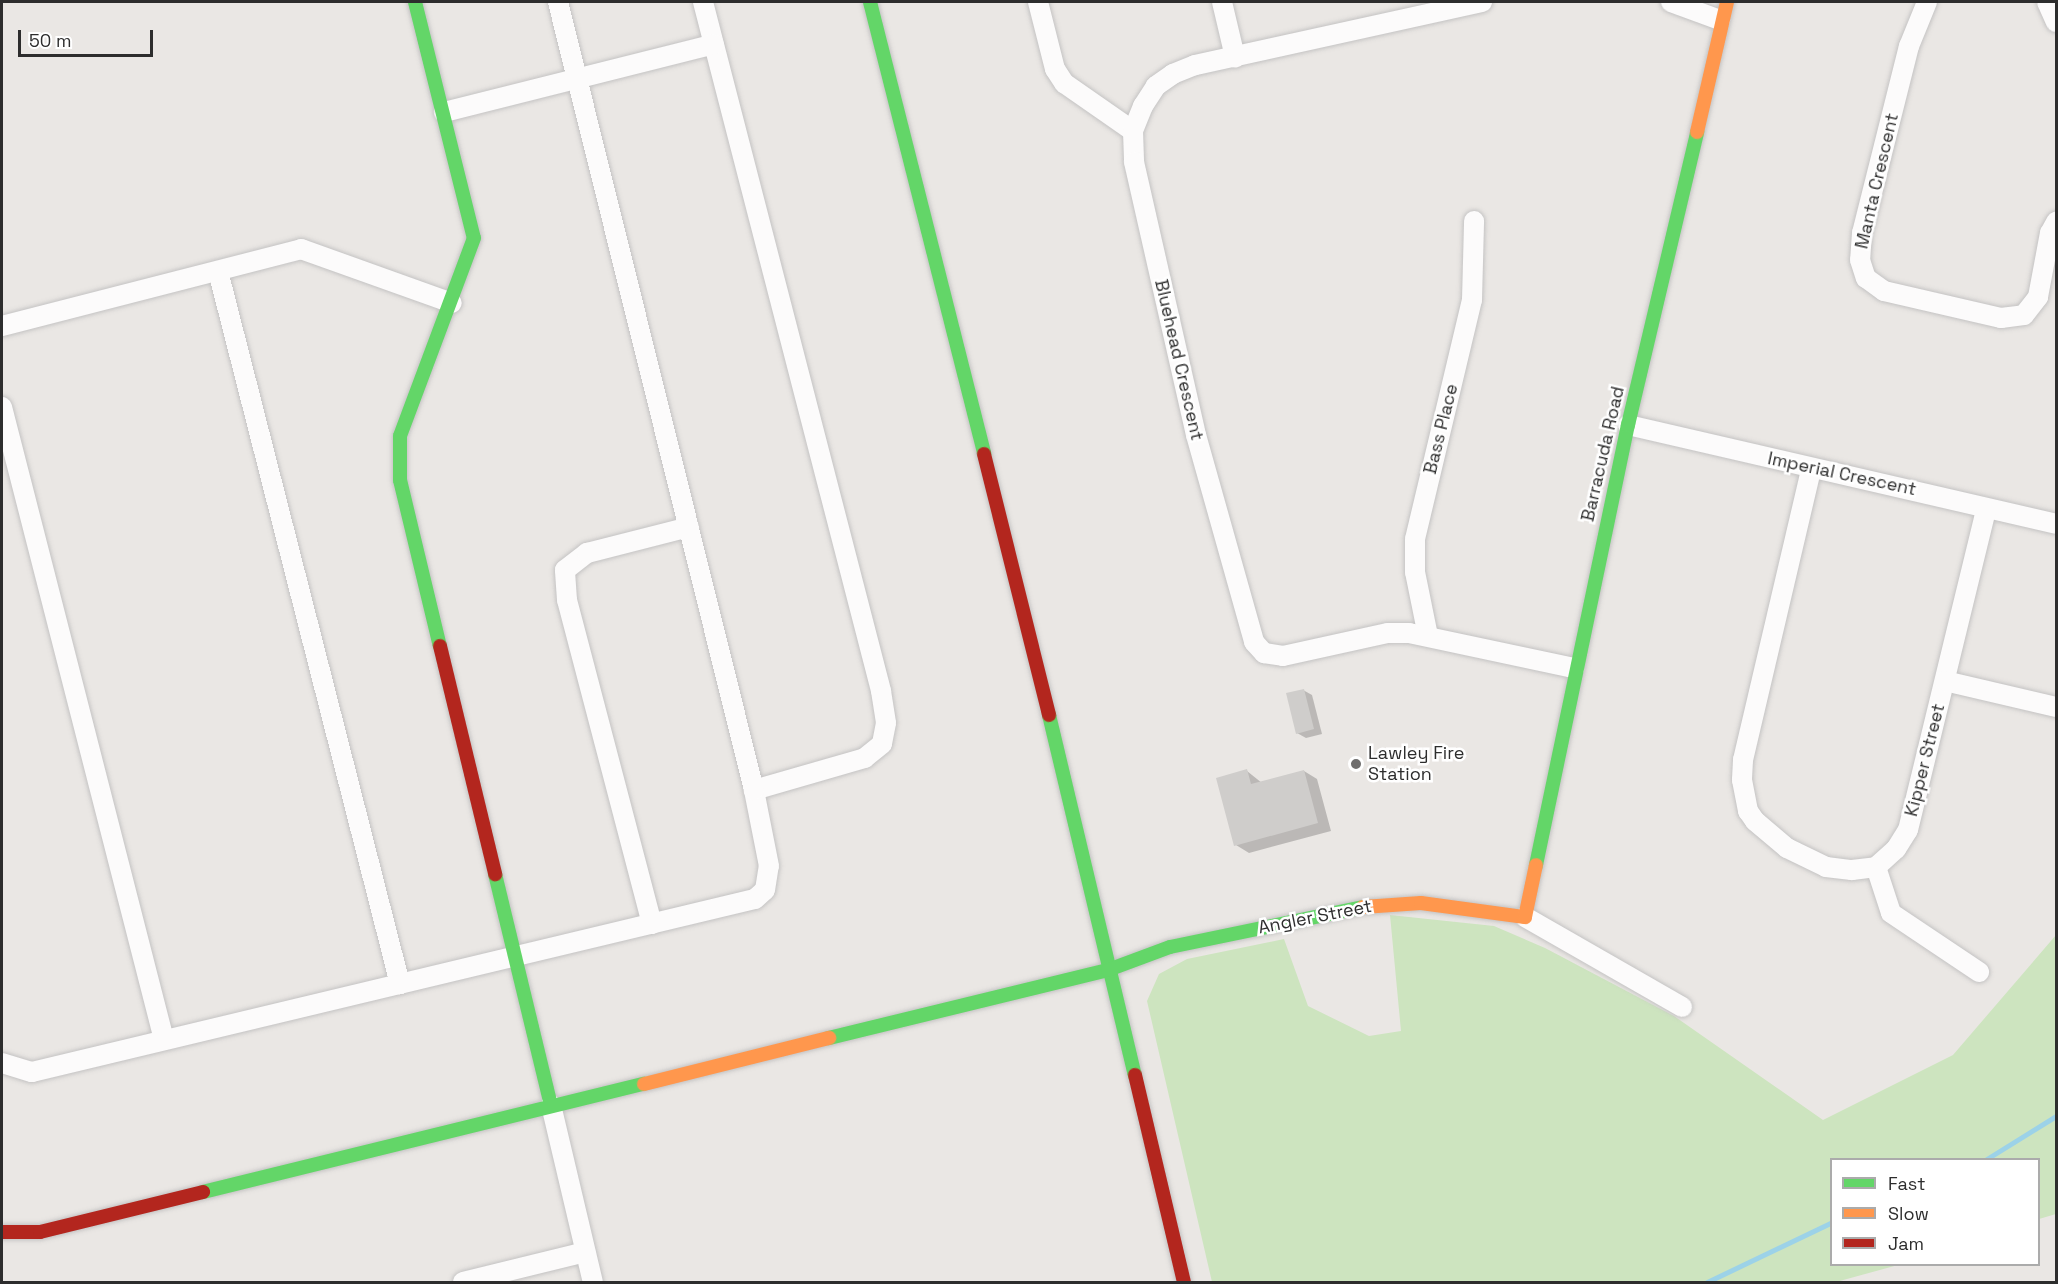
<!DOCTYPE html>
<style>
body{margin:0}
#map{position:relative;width:2058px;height:1284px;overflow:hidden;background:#eae7e4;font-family:"Space Grotesk",sans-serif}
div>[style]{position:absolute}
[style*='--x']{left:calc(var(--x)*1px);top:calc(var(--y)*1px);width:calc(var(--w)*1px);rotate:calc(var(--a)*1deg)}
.green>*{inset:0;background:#cde4bf}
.shadow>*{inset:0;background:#0003}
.stream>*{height:5px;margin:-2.5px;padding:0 2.5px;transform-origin:2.5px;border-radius:2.5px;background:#9cd2e8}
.building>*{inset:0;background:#cfcdcb}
.roads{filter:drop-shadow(0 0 2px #c4c3c3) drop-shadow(0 0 2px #c4c3c3)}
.street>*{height:20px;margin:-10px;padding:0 10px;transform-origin:10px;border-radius:10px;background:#fcfbfb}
.fast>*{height:14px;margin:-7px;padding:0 7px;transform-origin:7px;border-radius:7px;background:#63d668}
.slow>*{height:14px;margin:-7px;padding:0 7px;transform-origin:7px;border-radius:7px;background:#ff974d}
.jam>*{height:14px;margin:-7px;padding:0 7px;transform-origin:7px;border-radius:7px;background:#b3261e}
.dots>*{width:16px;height:16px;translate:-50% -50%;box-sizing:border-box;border:3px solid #fff;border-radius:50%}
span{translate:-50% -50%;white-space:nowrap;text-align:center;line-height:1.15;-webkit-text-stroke:5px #fff;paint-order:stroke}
.street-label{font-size:18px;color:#2d2d2d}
.poi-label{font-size:18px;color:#2d2d2d}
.left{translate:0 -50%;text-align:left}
.frame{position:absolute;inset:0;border:3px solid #2d2d2d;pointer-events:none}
.legend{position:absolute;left:1830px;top:1158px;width:210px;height:108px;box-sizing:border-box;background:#fff;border:2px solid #ababab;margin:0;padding:8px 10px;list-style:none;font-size:18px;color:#2d2d2d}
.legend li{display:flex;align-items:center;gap:12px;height:30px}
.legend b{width:30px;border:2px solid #ababab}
.scale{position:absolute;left:18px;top:30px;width:135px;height:27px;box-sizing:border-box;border:3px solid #2d2d2d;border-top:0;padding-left:8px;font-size:18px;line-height:21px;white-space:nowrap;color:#2d2d2d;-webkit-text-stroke:4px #fff;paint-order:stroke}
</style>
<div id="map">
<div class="green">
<i style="clip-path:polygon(1390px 915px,1494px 926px,1545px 948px,1674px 1016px,1823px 1120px,1953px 1055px,2056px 935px,2056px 1214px,2039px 1219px,2038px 1160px,1832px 1160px,1832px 1264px,1898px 1265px,1836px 1282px,1212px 1282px,1147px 1001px,1159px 974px,1187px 959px,1284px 939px,1308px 1006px,1369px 1036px,1401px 1031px)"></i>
</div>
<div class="shadow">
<i style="clip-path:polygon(1303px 690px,1312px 695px,1322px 734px,1306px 738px,1297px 733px)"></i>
<i style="clip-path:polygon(1247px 771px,1262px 783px,1304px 771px,1317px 779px,1331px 831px,1249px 853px,1236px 845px)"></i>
</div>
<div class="stream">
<i style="--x:1985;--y:1160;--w:84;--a:-31.8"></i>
<i style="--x:1707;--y:1282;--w:139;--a:-25.6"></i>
</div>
<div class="building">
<i style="clip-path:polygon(1304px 689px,1314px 729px,1296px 734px,1286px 693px)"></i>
<i style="clip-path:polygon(1247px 769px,1251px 784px,1304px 770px,1318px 823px,1234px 846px,1216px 778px)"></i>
</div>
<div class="roads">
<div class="street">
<i style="--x:703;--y:2;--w:712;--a:75.51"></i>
<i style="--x:881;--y:691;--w:32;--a:81"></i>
<i style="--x:886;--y:723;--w:21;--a:101"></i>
<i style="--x:882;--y:744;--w:22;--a:141"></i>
<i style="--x:865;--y:758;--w:116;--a:163.9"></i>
<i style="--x:1038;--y:2;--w:69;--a:75.8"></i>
<i style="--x:1055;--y:69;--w:17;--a:57"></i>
<i style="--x:1064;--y:83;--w:84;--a:34.8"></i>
<i style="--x:1222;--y:2;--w:57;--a:76.7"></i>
<i style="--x:1482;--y:2;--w:294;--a:167.6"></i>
<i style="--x:1195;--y:65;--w:24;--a:158"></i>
<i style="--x:1173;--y:74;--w:21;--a:145"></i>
<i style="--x:1156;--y:86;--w:24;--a:123"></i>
<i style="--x:1143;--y:106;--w:27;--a:112"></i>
<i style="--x:1133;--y:131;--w:31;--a:88"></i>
<i style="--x:1134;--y:162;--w:280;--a:77.2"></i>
<i style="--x:1196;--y:435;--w:215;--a:74.3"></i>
<i style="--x:1254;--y:642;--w:15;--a:48"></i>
<i style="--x:1264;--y:653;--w:19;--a:9"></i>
<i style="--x:1283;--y:656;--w:107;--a:-12.4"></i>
<i style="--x:1388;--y:633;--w:21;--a:0"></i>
<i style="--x:1409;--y:633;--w:169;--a:12"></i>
<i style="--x:1671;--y:2;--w:52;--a:20.2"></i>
<i style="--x:1927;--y:2;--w:48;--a:112.2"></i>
<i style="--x:1909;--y:46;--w:193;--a:104.1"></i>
<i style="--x:1862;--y:233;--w:27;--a:94"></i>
<i style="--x:1860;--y:260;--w:19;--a:72"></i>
<i style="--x:1866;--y:278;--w:22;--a:36"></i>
<i style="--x:1884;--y:291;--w:120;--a:13"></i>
<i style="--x:2001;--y:318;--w:23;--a:-7"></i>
<i style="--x:2024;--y:315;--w:23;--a:-52"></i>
<i style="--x:2038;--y:297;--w:65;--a:-79.4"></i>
<i style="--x:2050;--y:233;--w:13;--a:-61"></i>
<i style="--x:2047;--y:2;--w:22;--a:66"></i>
<i style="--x:444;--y:112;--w:278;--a:-14.1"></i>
<i style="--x:218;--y:271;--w:736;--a:75.68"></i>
<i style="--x:2;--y:326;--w:309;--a:-14.4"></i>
<i style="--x:301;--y:249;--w:160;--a:19.7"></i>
<i style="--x:2;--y:407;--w:653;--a:75.64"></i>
<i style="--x:1628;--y:425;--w:439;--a:13"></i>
<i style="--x:1811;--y:470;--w:298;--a:103.2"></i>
<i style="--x:1743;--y:760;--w:20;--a:93"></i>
<i style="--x:1742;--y:780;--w:32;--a:79"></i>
<i style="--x:1748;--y:811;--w:12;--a:55"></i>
<i style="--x:1755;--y:821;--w:42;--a:40.2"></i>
<i style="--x:1787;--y:848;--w:43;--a:26"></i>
<i style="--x:1826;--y:867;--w:26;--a:7"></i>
<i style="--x:1852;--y:870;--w:24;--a:-7"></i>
<i style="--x:1876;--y:867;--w:27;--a:-42"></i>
<i style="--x:1896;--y:849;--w:22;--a:-58"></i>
<i style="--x:1908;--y:830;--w:330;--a:-76.3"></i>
<i style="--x:1428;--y:636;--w:65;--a:-101.5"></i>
<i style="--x:1415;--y:572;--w:33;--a:-90"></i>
<i style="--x:1415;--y:539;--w:246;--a:-76.6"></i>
<i style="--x:1472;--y:300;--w:79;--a:-88.5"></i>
<i style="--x:1945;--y:681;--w:114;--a:13.2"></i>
<i style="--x:1876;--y:867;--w:48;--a:71.9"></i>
<i style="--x:1891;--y:913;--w:106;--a:33.8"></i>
<i style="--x:1525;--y:917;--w:181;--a:29.8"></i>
<i style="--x:652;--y:924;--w:335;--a:-104.7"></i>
<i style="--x:567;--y:600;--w:30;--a:-94"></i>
<i style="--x:565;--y:570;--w:28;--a:-38"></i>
<i style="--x:587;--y:553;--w:105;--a:-14.3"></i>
<i style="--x:2;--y:1063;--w:31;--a:17"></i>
<i style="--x:32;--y:1072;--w:743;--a:-13.46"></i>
<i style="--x:755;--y:899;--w:13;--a:-42"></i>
<i style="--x:765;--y:890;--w:24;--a:-81"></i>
<i style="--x:769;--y:866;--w:77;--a:-101.2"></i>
<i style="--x:754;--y:790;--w:812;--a:-103.97"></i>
<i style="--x:551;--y:1105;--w:182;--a:76.7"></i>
<i style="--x:463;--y:1282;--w:126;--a:-13.8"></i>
</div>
<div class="fast">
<i style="--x:415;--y:2;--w:243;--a:76"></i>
<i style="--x:474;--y:238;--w:211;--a:110.5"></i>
<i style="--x:400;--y:436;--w:44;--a:90"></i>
<i style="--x:400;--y:480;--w:171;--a:76.5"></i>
<i style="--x:870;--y:2;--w:466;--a:75.8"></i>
<i style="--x:1049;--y:715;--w:370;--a:76.6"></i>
<i style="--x:1536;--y:865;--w:450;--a:-78.2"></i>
<i style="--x:1628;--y:425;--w:301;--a:-76.7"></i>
<i style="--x:495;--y:874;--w:238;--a:76.4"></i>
<i style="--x:829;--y:1038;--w:287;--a:-13.7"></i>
<i style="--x:1108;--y:970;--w:66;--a:-20.4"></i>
<i style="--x:1170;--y:947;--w:197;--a:-11.7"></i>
<i style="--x:203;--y:1192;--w:454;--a:-13.8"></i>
</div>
<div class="slow">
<i style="--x:1697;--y:132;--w:133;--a:-77"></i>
<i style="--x:1363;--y:907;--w:58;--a:-3.9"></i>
<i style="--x:1421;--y:903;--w:105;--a:7.7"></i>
<i style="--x:1525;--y:917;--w:53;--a:-78.1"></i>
<i style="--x:644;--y:1084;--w:191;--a:-14"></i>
</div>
<div class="jam">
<i style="--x:984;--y:454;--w:269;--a:76"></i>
<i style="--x:440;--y:646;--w:235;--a:76.4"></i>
<i style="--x:1135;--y:1075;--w:213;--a:76.7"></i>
<i style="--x:2;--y:1232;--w:38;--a:0"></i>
<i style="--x:40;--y:1232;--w:168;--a:-13.8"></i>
</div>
</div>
<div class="dots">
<i style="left:1356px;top:764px;background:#6f6e6d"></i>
</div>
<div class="street-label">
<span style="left:1877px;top:181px;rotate:-77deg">Manta Crescent</span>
<span style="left:1179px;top:360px;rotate:77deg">Bluehead Crescent</span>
<span style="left:1441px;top:429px;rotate:-76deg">Bass Place</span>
<span style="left:1603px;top:454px;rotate:-77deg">Barracuda Road</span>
<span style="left:1842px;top:474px;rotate:12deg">Imperial Crescent</span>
<span style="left:1925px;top:760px;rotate:-76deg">Kipper Street</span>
<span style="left:1315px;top:917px;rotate:-11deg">Angler Street</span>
</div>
<div class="poi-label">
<span class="left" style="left:1368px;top:764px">Lawley Fire<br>Station</span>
</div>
<div class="frame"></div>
<ul class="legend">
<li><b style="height:8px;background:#63d668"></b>Fast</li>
<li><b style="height:8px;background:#ff974d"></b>Slow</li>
<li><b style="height:8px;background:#b3261e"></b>Jam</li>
</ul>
<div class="scale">50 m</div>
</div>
